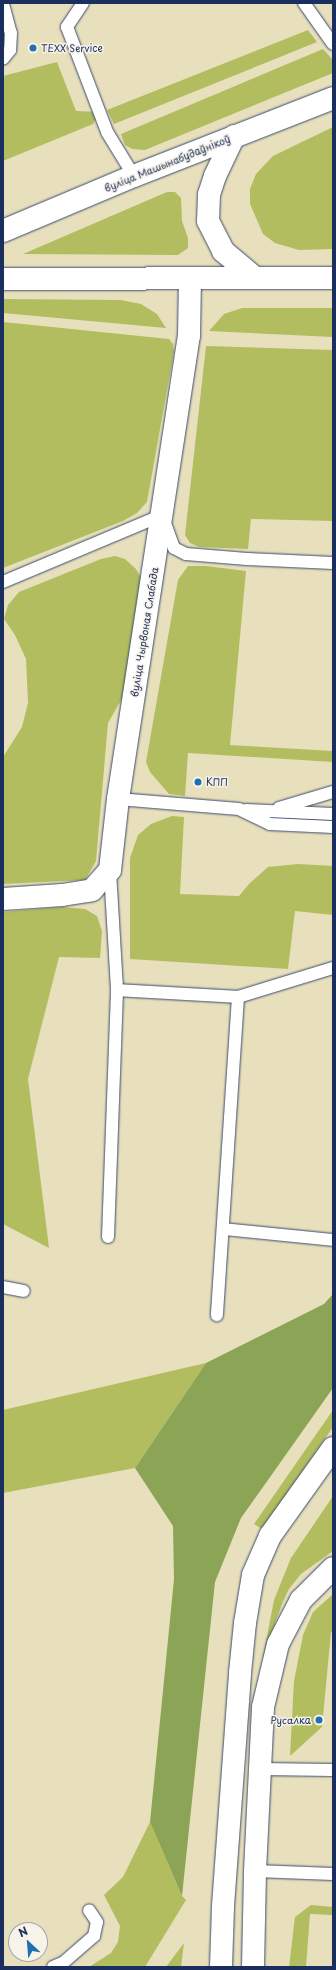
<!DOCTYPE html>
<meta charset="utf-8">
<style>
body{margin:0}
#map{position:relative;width:336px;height:1970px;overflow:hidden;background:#e8e0bc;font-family:"Playpen Sans",sans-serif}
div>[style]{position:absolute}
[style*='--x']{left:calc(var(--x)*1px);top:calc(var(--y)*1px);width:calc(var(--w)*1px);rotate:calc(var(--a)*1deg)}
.green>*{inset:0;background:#b1bd5f}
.forest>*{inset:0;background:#8ca456}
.roads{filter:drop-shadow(0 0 1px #3a4a6c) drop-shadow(0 0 1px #3a4a6c)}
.service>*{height:12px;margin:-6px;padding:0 6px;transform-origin:6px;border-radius:6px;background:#fff}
.minor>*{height:22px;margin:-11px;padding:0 11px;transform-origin:11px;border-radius:11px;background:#fff}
.secondary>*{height:22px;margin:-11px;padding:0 11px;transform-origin:11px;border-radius:11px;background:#fff}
.trunk>*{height:22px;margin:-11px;padding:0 11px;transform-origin:11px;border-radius:11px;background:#fff}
.dots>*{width:11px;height:11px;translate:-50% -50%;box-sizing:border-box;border:2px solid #f7f3e8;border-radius:50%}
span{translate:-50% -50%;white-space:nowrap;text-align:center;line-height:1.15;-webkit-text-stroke:3px #f7f3e8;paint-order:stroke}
.poi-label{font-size:10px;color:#1b2f5e}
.left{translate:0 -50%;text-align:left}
.right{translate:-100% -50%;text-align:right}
.street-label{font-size:10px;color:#1b2f5e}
.frame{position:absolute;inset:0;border:4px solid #1b2f5e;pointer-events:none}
.north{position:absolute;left:8px;top:1922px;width:40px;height:40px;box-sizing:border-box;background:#f7f3e8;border:1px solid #9fa5b1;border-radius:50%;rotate:334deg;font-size:11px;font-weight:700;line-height:16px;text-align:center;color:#1b2f5e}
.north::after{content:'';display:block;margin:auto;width:14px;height:18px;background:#1f6fb2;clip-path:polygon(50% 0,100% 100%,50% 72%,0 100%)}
</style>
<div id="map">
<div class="green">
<i style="clip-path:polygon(308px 30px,317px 42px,114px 124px,107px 110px)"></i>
<i style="clip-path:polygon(323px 49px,333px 60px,333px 73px,145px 150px,132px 149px,125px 145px,121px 134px)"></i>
<i style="clip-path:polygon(57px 62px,76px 111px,100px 112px,93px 124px,3px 161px,3px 76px)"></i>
<i style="clip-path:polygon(333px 127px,333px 249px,299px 250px,275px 243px,263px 234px,250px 204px,250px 189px,256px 174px,273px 156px)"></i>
<i style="clip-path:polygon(167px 192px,175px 192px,181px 198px,182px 221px,188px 238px,188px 248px,178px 255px,23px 254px)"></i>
<i style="clip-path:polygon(3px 299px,121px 300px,141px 304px,157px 314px,166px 328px,3px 313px)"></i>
<i style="clip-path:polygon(242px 308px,333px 308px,333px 337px,209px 331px,224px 314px)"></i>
<i style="clip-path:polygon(3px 322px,169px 339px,173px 344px,174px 351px,147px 502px,137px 513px,123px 521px,3px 568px)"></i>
<i style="clip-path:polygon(206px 346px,333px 350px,333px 521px,251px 519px,248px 549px,199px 547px,190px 543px,185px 535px)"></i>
<i style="clip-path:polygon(115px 556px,125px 559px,136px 569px,143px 581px,128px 688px,108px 723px,96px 861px,85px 880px,3px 884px,3px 757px,22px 727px,28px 703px,26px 659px,15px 635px,4px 619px,8px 605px,19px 592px,101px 559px)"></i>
<i style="clip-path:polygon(188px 566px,206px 566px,246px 571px,230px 745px,333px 751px,333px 762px,188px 753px,185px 796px,169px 794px,150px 772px,146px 762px,178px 580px)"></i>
<i style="clip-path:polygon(172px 816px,184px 817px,180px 894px,239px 896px,249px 884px,268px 867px,298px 864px,333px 866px,333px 915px,295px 911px,288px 969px,130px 959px,130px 858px,138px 835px,151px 824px)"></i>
<i style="clip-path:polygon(62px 907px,85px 909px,97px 916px,102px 931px,100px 958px,59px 957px,28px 1079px,49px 1248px,3px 1224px,3px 912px)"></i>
<i style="clip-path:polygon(206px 1363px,135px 1468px,3px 1493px,3px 1410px)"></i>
<i style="clip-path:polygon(333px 1410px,333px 1427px,262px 1529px,254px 1524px)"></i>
<i style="clip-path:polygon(333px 1496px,333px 1551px,301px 1574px,289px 1589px,282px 1604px,263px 1657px,274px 1600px,291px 1558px)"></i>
<i style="clip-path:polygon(333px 1594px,333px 1631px,331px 1632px,322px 1727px,290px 1756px,294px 1681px,303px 1635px,313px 1612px)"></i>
<i style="clip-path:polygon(150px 1822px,182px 1896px,186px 1900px,145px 1967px,89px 1967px,111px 1953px,118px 1942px,120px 1926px,104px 1895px,123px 1877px)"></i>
<i style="clip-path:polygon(311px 1905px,333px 1907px,333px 1915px,310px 1914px,306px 1967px,289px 1967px,295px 1917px)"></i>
<i style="clip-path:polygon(184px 1943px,181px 1967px,166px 1967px)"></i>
</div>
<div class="forest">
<i style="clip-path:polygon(333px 1294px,333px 1388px,241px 1518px,215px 1582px,182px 1896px,150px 1822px,174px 1579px,173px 1526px,135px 1468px,206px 1363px,324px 1304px)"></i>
</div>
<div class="roads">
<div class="service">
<i style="--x:83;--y:3;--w:29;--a:124"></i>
<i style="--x:67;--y:27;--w:112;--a:69.1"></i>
<i style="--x:107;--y:132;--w:52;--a:58.5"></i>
<i style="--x:304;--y:3;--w:50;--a:54.7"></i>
<i style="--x:3;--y:4;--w:30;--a:75"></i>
<i style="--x:11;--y:33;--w:17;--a:93"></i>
<i style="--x:10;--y:50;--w:11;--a:128"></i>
<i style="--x:3;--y:582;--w:173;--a:-22.8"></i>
<i style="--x:162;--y:515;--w:35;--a:70"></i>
<i style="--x:174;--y:548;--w:13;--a:27"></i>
<i style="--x:186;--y:554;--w:61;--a:4.7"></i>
<i style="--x:247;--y:559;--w:86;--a:2.7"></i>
<i style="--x:118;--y:799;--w:121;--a:4.7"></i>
<i style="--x:239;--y:809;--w:34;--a:26"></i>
<i style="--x:270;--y:824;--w:63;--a:2.7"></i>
<i style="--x:279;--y:808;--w:56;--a:-16.5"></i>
<i style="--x:246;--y:810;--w:87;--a:2.6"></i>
<i style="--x:110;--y:871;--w:119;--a:86.6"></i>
<i style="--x:117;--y:990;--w:121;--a:3.3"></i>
<i style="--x:238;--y:997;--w:319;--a:93.8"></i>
<i style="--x:238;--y:997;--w:99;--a:-17"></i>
<i style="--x:223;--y:1229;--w:111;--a:5.7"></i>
<i style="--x:108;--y:1237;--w:247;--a:-87.9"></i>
<i style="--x:3;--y:1287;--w:21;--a:11"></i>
<i style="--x:260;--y:1769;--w:73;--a:0.8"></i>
<i style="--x:255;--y:1871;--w:78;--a:2.2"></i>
<i style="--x:53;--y:1967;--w:12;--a:-24"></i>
<i style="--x:64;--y:1962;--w:40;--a:-41"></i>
<i style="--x:94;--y:1936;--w:14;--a:-78"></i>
<i style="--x:97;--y:1922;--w:14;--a:-124"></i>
</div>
<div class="minor">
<i style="--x:3;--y:899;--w:59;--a:-3.9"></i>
<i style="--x:62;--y:895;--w:30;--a:-9"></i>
<i style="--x:92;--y:890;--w:27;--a:-48"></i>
<i style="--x:110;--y:870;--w:71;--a:-83.6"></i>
<i style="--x:118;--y:799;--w:468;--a:-81.3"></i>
<i style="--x:189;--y:336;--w:57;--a:-89"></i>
</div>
<div class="secondary">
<i style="--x:3;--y:231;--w:142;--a:-22.8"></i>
<i style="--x:134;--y:176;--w:214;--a:-21.4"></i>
</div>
<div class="trunk">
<i style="--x:234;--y:136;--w:44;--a:115.4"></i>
<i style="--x:215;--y:176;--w:19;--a:108"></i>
<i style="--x:209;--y:194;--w:27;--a:92"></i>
<i style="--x:208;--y:221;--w:34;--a:63"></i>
<i style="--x:223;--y:251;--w:40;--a:40"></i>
<i style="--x:3;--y:279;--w:330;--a:-0.2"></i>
<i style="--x:221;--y:1967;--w:61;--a:-88.1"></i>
<i style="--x:223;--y:1906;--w:234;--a:-85.8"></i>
<i style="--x:240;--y:1673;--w:50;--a:-84.3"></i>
<i style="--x:245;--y:1623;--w:49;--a:-80.5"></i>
<i style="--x:253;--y:1575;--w:43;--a:-66.4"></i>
<i style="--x:270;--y:1536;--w:108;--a:-54.4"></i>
<i style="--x:253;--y:1967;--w:96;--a:-88.8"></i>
<i style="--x:255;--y:1871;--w:164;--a:-87.2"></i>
<i style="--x:263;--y:1707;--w:65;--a:-76.6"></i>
<i style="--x:278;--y:1644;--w:50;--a:-62.4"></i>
<i style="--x:301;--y:1600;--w:45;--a:-45"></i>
</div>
</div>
<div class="dots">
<i style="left:33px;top:48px;background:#1f6fb2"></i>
<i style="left:198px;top:782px;background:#1f6fb2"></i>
<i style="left:319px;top:1720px;background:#1f6fb2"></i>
</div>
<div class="poi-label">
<span class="left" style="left:41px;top:48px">TEXX Service</span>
<span class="left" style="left:206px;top:782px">КПП</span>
<span class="right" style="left:311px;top:1720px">Русалка</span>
</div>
<div class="street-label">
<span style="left:167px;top:163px;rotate:-22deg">вуліца Машынабудаўнікоў</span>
<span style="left:144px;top:632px;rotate:-81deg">вуліца Чырвоная Слабада</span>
</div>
<div class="frame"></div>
<div class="north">N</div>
</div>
